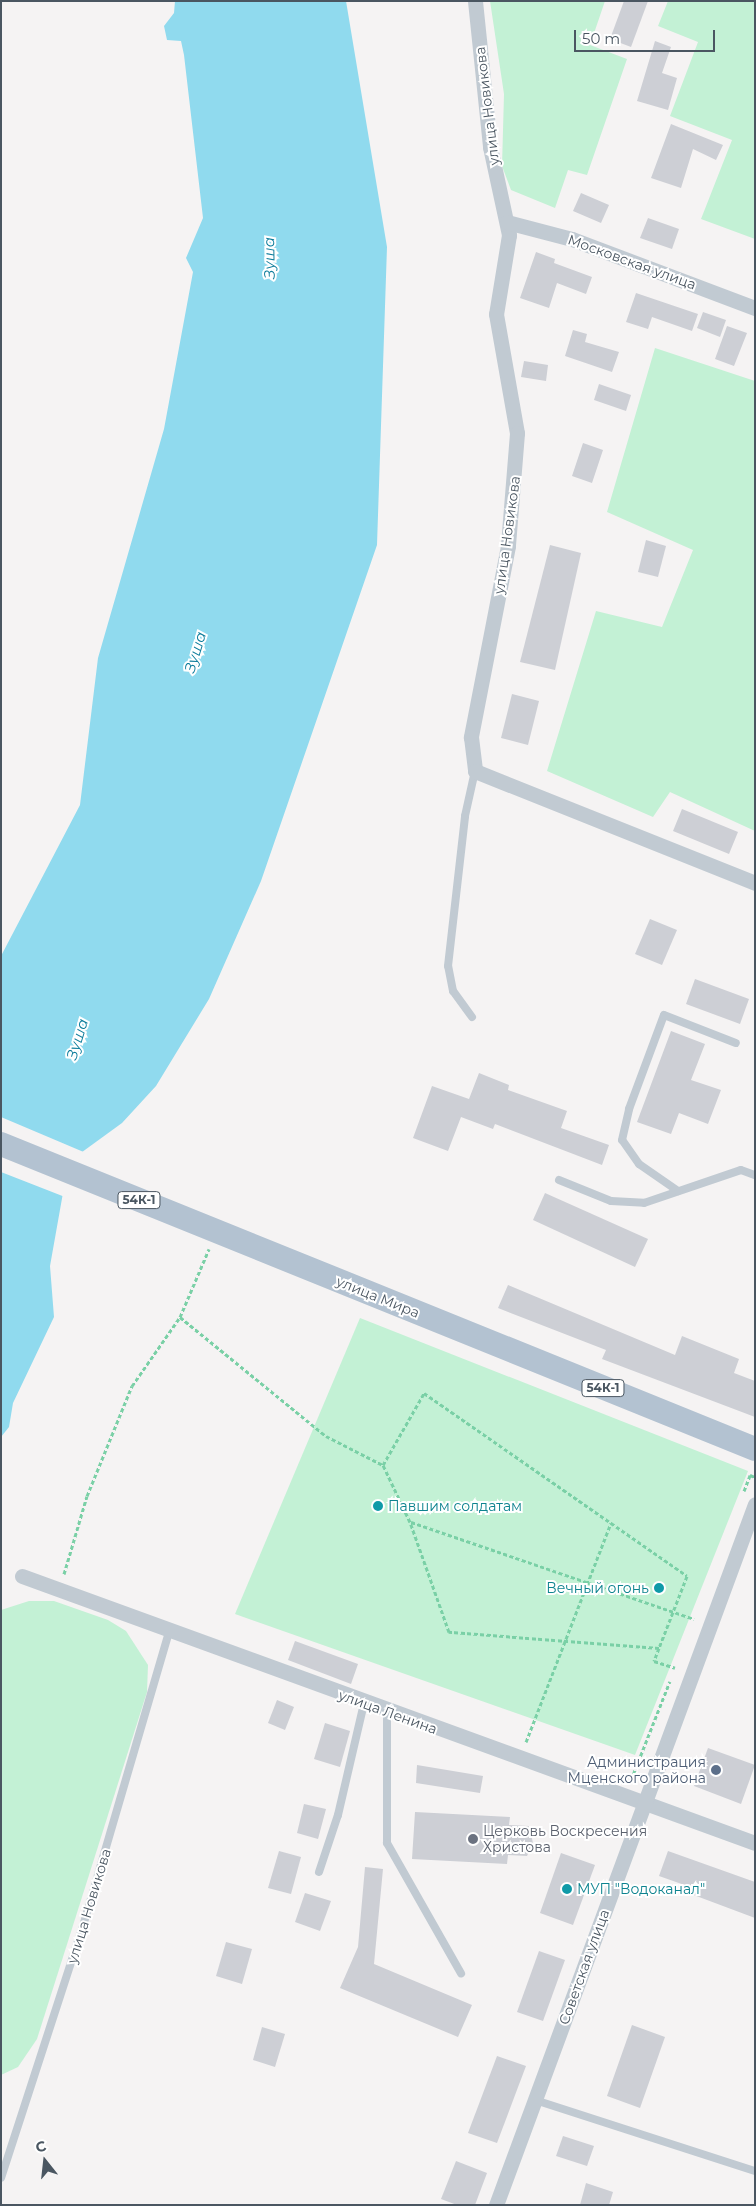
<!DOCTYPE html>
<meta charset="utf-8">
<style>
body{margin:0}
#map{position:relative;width:756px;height:2206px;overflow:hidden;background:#f5f3f3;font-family:Montserrat,sans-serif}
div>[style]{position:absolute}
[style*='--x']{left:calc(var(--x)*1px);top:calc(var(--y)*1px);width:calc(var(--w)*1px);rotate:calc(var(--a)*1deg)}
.green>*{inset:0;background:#c3f1d5}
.water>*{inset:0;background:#90daee}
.pier>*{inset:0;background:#f5f3f3}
.building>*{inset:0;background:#cdcfd5}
.path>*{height:3px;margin-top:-1.5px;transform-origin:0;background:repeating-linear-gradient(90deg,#7ad0a6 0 4px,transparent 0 6.5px)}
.lane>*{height:8px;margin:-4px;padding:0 4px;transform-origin:4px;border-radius:4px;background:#c1cad2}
.street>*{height:15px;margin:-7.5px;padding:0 7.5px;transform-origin:7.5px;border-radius:7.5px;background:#c1cad2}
.primary>*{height:24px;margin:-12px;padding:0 12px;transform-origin:12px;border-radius:12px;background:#b3c2d1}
.dots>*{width:14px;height:14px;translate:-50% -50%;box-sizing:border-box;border:2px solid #fff;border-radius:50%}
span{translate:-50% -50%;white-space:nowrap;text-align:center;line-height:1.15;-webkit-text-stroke:4px #fff;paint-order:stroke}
.shield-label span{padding:1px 4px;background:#fff;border:1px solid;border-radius:4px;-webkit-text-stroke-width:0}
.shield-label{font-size:12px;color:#4a5661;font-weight:700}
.street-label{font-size:14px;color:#4a5661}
.culture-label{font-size:14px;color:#0d838f}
.left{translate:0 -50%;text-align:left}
.right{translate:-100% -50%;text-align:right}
.service-label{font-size:14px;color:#4e5e75}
.worship-label{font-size:14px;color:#5b616d}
.water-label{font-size:15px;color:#0c7c9b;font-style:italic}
.frame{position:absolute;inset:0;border:2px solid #4a5661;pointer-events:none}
.north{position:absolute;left:20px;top:2136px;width:50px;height:50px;-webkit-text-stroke:4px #fff;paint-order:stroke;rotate:344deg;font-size:14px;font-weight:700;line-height:20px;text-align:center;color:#4a5661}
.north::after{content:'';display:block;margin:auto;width:18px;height:22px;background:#4a5661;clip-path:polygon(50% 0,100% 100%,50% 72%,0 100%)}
.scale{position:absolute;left:574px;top:30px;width:141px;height:22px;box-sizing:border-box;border:2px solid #4a5661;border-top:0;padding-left:6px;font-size:15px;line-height:18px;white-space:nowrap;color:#4a5661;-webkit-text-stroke:4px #fff;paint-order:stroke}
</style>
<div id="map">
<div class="green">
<i style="clip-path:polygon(490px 1px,605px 1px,590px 45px,627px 59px,587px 175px,568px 170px,555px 208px,511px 190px,502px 166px,504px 94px)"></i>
<i style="clip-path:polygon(668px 1px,755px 1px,755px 239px,701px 219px,732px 140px,670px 116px,698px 42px,658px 26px)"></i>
<i style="clip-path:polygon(655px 348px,755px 381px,755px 831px,670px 792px,653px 817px,547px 771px,596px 611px,662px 627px,693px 550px,607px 512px)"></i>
<i style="clip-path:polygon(360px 1318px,748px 1471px,635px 1755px,235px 1614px)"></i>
<i style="clip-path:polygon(29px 1601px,54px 1601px,108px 1620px,126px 1631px,148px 1665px,147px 1692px,37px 2039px,18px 2067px,1px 2075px,1px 1610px)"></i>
</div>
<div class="water">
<i style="clip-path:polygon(175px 1px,346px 1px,387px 247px,377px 545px,261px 881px,209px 999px,156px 1086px,122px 1123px,78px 1155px,66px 1176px,50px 1266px,54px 1317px,13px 1403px,9px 1427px,1px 1437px,1px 956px,80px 805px,98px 658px,164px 429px,193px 272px,186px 258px,203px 218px,184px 55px,181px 41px,167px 40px,164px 26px,174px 13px)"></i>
</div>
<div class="pier">
<i style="clip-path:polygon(1px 1117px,86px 1153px,68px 1177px,65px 1197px,1px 1172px)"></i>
</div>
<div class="building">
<i style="clip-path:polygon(624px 1px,648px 1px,631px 47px,610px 39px)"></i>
<i style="clip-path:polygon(655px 41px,671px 47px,662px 73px,677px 78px,668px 110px,637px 101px)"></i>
<i style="clip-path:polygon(671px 124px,723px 145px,716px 160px,693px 149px,681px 188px,651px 178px)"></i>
<i style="clip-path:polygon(581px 193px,609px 205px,601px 223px,573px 211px)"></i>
<i style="clip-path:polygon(648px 218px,679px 229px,672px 249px,640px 238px)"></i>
<i style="clip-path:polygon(536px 252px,555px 259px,554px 263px,592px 277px,586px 294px,557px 283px,549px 308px,520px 298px)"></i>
<i style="clip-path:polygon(636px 293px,698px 314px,692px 331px,652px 317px,648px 329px,626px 322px)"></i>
<i style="clip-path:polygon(703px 312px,726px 320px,720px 337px,697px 328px)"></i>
<i style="clip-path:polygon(727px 326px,747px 333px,734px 366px,715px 359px)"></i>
<i style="clip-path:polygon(573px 330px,587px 334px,585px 342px,619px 352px,612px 372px,565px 356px)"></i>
<i style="clip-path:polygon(524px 361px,548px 365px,546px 381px,521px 377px)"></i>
<i style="clip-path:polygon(599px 384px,631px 395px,626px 411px,594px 400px)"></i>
<i style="clip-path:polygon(583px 443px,603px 450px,592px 483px,572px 476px)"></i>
<i style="clip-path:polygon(646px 540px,666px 546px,658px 577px,638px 572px)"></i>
<i style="clip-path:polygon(550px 545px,581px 553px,555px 670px,520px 662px)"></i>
<i style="clip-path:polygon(512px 694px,539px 701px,528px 745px,501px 738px)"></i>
<i style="clip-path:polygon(682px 809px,738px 832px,729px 854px,673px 831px)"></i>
<i style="clip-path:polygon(650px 919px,677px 930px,662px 965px,635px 954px)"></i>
<i style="clip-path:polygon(695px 979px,749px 999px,740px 1024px,686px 1004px)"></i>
<i style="clip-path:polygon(671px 1031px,705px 1044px,691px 1080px,721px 1090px,708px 1124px,679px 1113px,671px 1134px,637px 1122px)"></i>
<i style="clip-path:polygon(479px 1073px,509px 1085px,508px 1090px,567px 1111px,561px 1128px,609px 1145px,602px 1165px,495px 1124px,493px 1129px,461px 1117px,448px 1151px,413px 1138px,432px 1086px,469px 1099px)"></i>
<i style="clip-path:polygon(545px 1193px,648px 1239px,635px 1267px,533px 1220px)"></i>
<i style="clip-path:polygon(508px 1285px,675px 1355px,682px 1336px,739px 1359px,734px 1373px,755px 1381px,755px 1417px,602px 1359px,606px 1350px,498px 1308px)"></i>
<i style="clip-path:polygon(295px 1641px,358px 1664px,351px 1684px,288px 1660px)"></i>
<i style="clip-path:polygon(277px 1700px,294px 1707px,285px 1730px,268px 1723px)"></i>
<i style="clip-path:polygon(325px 1723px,350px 1731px,340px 1767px,314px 1759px)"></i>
<i style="clip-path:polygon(708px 1748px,755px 1765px,741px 1804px,694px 1786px)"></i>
<i style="clip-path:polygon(417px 1765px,483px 1776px,480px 1793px,416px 1783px)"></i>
<i style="clip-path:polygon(304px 1804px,326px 1809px,318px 1839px,297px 1833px)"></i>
<i style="clip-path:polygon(415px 1812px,510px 1817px,509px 1825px,529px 1826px,533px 1843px,527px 1856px,508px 1855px,507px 1864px,412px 1859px)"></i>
<i style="clip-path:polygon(279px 1851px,301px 1857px,291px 1894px,268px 1888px)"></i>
<i style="clip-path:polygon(668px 1851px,755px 1882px,755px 1918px,691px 1894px,693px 1888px,659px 1876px)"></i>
<i style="clip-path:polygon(561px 1853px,595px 1865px,573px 1925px,540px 1913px)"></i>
<i style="clip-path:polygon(365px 1867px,383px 1869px,374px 1964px,472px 2005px,458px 2037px,340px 1988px,358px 1947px)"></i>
<i style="clip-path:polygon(305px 1893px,331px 1901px,320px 1931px,295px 1922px)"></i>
<i style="clip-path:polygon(226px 1942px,252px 1949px,242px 1984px,216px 1976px)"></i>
<i style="clip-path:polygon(539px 1951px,565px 1960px,543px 2021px,517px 2012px)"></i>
<i style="clip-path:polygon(632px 2025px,665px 2037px,640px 2108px,607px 2096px)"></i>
<i style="clip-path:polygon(262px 2027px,285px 2034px,275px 2067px,253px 2060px)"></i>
<i style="clip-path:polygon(497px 2056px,526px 2066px,497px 2143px,468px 2133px)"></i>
<i style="clip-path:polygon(563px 2136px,594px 2146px,587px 2166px,556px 2156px)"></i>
<i style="clip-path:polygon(456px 2161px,487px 2173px,475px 2205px,457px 2205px,441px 2199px)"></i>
<i style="clip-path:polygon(586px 2183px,613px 2192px,609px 2205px,580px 2205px)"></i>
</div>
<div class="path">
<i style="--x:180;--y:1317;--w:188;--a:39.2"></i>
<i style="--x:326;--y:1436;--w:64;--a:27"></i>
<i style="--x:424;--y:1393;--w:320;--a:34.8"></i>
<i style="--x:687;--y:1576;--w:77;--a:111.3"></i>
<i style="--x:659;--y:1648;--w:211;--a:-175.6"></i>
<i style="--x:449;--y:1632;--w:117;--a:-109.5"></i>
<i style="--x:410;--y:1522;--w:63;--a:-115.3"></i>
<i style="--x:383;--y:1465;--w:83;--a:-60.3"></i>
<i style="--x:744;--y:1491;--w:17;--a:-69"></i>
<i style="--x:750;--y:1475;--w:5;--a:22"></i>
<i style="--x:411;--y:1522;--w:299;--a:18.9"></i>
<i style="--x:64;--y:1574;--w:81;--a:-73.6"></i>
<i style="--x:87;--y:1496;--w:119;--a:-67.8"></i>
<i style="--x:132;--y:1386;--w:84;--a:-55.2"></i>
<i style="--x:180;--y:1317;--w:74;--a:-66.9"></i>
<i style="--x:659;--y:1648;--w:14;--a:111"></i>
<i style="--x:654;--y:1661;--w:22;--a:18"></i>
<i style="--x:526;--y:1742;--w:235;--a:-68.8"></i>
<i style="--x:631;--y:1780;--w:106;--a:-68.5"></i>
</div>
<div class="lane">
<i style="--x:472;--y:1017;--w:32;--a:-126"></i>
<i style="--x:453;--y:991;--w:25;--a:-101"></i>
<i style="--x:448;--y:966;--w:151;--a:-83.5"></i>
<i style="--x:465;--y:816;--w:46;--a:-77.5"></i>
<i style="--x:559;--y:1180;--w:56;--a:22"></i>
<i style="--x:611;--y:1201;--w:33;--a:3"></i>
<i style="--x:644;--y:1203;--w:102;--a:-18.8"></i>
<i style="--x:741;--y:1170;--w:15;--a:20"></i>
<i style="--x:678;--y:1191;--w:47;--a:-145.3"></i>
<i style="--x:639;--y:1164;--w:29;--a:-125"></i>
<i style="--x:622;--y:1140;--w:32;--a:-77"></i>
<i style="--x:629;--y:1109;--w:100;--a:-69.6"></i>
<i style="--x:664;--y:1015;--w:77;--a:21.3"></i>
<i style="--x:387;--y:1712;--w:131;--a:90"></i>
<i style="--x:387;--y:1843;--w:150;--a:60.4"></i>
<i style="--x:319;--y:1872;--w:60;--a:-71.6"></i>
<i style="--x:338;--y:1815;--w:115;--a:-76.9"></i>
<i style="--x:535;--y:2100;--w:231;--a:17.9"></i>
<i style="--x:1;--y:2178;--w:265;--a:-72"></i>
<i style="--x:83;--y:1926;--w:306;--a:-73.7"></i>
</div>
<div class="street">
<i style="--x:475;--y:1;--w:147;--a:84.1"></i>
<i style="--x:490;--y:147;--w:90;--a:77.8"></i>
<i style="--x:509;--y:235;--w:80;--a:99.3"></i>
<i style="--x:496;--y:314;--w:121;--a:80"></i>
<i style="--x:517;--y:433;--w:113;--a:94.6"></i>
<i style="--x:508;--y:546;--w:195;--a:101"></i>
<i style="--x:471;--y:737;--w:34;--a:83"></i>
<i style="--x:475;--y:771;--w:302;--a:21.8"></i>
<i style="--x:507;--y:222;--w:67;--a:14.7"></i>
<i style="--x:572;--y:239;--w:196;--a:20.7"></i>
<i style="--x:22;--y:1576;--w:780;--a:20.01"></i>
<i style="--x:496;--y:2205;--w:747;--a:-69.72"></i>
</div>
<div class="primary">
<i style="--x:1;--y:1144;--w:813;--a:22.02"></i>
</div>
<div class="dots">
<i style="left:378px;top:1506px;background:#0f9aa8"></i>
<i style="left:659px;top:1588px;background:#0f9aa8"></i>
<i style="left:716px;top:1770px;background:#5c6f8a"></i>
<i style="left:473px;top:1839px;background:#6b7280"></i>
<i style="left:567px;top:1889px;background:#0f9aa8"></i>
</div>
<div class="shield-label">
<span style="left:139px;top:1200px">54К-1</span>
<span style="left:603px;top:1388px">54К-1</span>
</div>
<div class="street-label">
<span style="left:487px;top:106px;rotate:-97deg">улица Новикова</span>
<span style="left:632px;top:262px;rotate:20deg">Московская улица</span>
<span style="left:507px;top:535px;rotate:-82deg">улица Новикова</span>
<span style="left:378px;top:1297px;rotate:22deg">улица Мира</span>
<span style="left:388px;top:1712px;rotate:20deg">улица Ленина</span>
<span style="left:89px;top:1906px;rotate:-73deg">улица Новикова</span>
<span style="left:584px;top:1967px;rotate:-70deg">Советская улица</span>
</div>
<div class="culture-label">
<span class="left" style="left:388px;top:1506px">Павшим солдатам</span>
<span class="right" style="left:649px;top:1588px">Вечный огонь</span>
<span class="left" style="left:577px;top:1889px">МУП "Водоканал"</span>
</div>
<div class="service-label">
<span class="right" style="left:706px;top:1770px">Администрация<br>Мценского района</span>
</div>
<div class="worship-label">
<span class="left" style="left:483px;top:1839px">Церковь Воскресения<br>Христова</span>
</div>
<div class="water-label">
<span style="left:269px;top:258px;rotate:-91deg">Зуша</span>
<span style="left:195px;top:652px;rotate:-73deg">Зуша</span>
<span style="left:77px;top:1039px;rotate:-73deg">Зуша</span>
</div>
<div class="frame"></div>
<div class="north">С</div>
<div class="scale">50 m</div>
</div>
